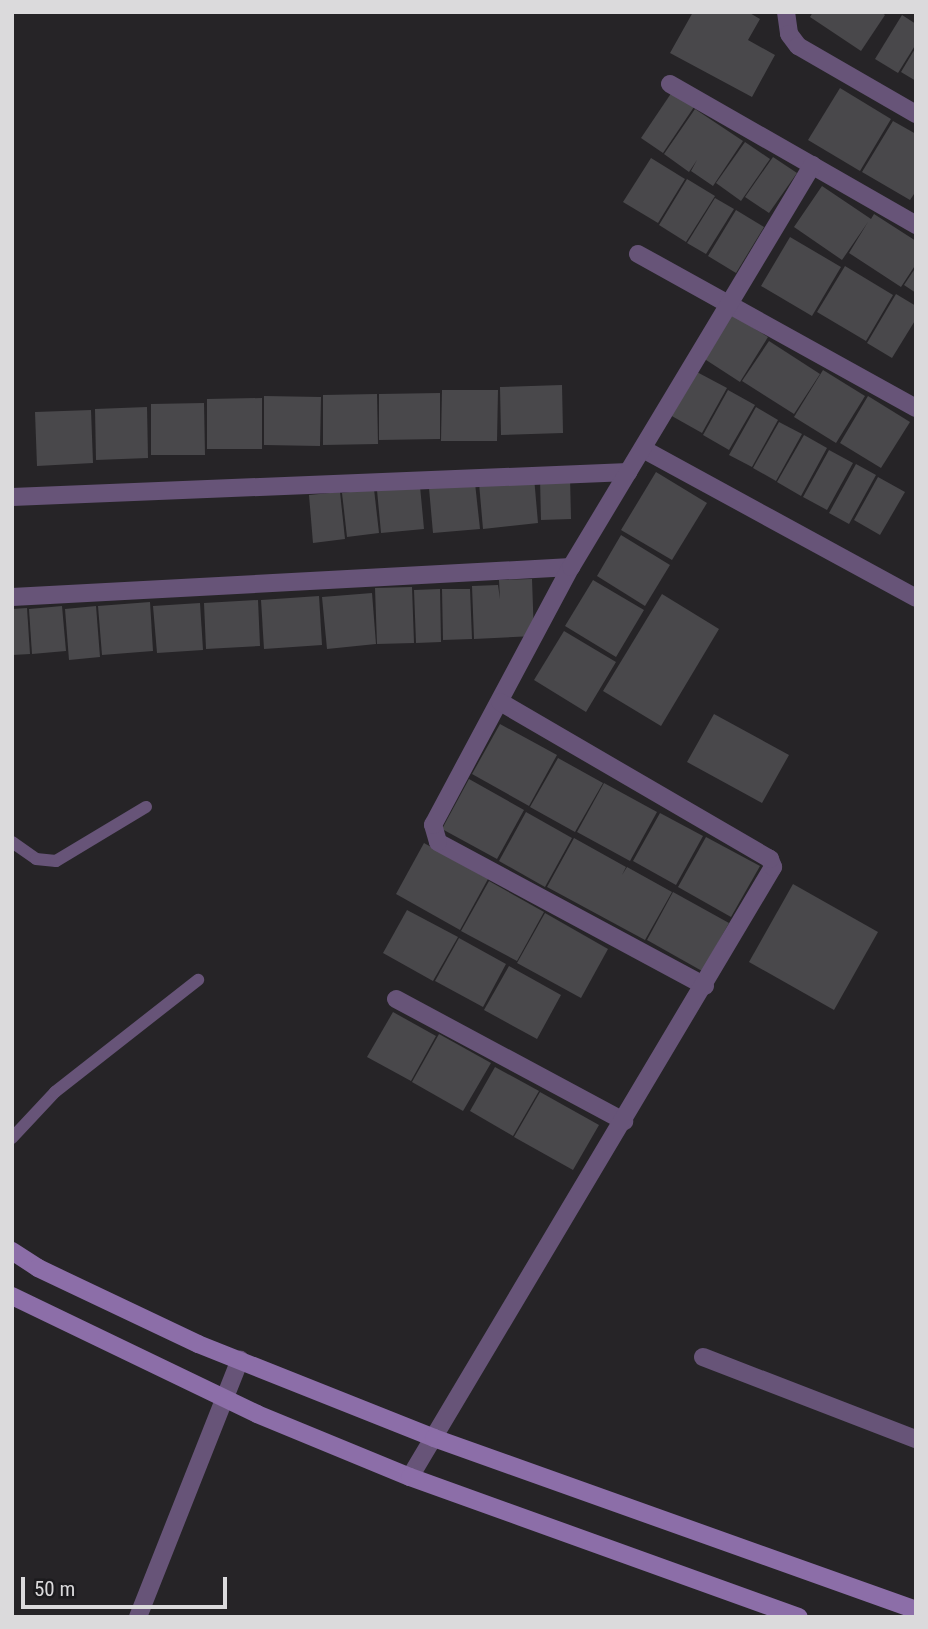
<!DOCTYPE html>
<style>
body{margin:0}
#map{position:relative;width:928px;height:1629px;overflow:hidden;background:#262427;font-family:"Roboto Condensed",sans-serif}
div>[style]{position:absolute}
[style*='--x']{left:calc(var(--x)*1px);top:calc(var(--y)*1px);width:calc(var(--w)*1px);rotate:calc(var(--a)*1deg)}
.building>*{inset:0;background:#49484b}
.lane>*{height:12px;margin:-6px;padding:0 6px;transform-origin:6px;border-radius:6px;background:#675478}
.street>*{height:18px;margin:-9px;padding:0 9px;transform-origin:9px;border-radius:9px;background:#675478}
.secondary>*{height:18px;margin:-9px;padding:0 9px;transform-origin:9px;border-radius:9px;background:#8c6ea8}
span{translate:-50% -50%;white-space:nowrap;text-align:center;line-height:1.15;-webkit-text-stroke:7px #1c1b1e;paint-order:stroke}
.frame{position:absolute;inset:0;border:14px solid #dbdadc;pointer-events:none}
.scale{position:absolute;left:21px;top:1577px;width:206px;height:32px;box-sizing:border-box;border:4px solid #dbdadc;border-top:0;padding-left:9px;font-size:21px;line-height:24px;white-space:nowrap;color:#dbdadc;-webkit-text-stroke:5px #1c1b1e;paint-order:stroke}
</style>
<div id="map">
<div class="building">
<i style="clip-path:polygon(693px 12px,748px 12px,760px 19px,748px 40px,775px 55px,752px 97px,670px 53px)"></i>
<i style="clip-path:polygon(813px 12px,881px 12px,885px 15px,861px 51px,810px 17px)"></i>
<i style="clip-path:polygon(902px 15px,916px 24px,916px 44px,898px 73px,875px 59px)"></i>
<i style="clip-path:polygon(916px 47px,916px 81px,901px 72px)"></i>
<i style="clip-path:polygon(840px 88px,891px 119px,860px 171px,808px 140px)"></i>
<i style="clip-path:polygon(672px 92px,694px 107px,663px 153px,641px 138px)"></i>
<i style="clip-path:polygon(695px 109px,743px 141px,713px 186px,691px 171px,697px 160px,689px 172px,664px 154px)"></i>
<i style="clip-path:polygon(893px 121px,916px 134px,916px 191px,910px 200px,862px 172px)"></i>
<i style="clip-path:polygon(745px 142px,770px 159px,741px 201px,716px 183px)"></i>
<i style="clip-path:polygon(773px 157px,797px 173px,769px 213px,745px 197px)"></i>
<i style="clip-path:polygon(651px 158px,685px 179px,658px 223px,623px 202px)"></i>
<i style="clip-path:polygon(687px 179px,715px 196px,686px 242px,659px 225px)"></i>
<i style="clip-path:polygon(822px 186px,871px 219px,874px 214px,916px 241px,916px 264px,901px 287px,849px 253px,868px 222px,842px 260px,794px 227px)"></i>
<i style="clip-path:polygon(715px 198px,734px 209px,706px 254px,687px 243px)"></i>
<i style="clip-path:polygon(736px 210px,764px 227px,736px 273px,708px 256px)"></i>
<i style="clip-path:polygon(790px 237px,841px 267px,812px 316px,761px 286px)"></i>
<i style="clip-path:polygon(845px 266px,893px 295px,866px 341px,817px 312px)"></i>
<i style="clip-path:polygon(916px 267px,916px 293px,904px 285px)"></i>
<i style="clip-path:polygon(896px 294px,916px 306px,916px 319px,892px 358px,867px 343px)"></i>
<i style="clip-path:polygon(731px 314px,768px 337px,740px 382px,703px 358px)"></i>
<i style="clip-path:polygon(769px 341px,820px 374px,794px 414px,742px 381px)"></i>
<i style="clip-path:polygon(823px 370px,865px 396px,836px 443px,794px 417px)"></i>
<i style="clip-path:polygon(695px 371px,727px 388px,702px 433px,670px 415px)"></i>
<i style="clip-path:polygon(562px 385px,563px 433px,501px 435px,500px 387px)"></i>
<i style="clip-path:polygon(442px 390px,498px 390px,497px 441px,441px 441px)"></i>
<i style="clip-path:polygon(728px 390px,755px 405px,729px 450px,703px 435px)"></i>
<i style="clip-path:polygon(440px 393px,440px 439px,379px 440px,379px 394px)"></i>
<i style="clip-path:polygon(377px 394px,378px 444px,323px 445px,323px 395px)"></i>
<i style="clip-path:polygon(264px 396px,321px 397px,320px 446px,264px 445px)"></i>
<i style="clip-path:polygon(868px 396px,910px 422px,881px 468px,840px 443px)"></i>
<i style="clip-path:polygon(262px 398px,262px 449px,207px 449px,207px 399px)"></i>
<i style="clip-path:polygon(204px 403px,205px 455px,151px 455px,151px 404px)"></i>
<i style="clip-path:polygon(147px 407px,148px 458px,96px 460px,95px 409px)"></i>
<i style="clip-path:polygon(756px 407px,778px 420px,752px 467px,729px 455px)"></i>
<i style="clip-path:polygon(91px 410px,93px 463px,37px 466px,35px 412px)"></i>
<i style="clip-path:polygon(779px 422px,802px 434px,776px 481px,753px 468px)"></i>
<i style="clip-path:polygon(804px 435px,827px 448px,801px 496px,777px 482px)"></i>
<i style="clip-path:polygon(829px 450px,853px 463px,827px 510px,803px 497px)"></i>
<i style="clip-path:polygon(856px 464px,876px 475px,849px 524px,829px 513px)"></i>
<i style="clip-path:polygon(656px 472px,707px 503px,672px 560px,621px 530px)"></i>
<i style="clip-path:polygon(534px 477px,538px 523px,483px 529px,479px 483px)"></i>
<i style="clip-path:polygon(570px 477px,571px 519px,541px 520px,540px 478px)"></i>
<i style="clip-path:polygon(878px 477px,905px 492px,880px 535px,854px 520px)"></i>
<i style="clip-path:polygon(475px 483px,480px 529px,433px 533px,429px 488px)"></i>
<i style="clip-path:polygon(420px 486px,424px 529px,381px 533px,377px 490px)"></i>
<i style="clip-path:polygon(374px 489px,379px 533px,347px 537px,342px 493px)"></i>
<i style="clip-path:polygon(340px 492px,345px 539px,313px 543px,309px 495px)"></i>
<i style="clip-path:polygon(621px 535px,670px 565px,645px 606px,597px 576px)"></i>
<i style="clip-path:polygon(532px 579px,534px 636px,474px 639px,472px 586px,498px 585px,500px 599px,499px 580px)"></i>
<i style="clip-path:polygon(593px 580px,644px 610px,616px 657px,565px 626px)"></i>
<i style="clip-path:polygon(412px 587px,414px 643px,377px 644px,375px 588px)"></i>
<i style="clip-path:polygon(440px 589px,441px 642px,416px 643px,414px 590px)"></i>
<i style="clip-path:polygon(442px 589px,470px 589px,472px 639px,443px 640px)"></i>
<i style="clip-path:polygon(372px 593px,376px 644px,327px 649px,322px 597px)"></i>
<i style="clip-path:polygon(662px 594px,719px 629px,661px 726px,603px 691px)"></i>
<i style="clip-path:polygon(319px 596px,322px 645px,264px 649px,261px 600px)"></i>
<i style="clip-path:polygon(258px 600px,260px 646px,206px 649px,204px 603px)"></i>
<i style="clip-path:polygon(150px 602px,153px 651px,102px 655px,98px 606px)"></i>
<i style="clip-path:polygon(200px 603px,203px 650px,157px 653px,153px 606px)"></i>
<i style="clip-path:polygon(62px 606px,66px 651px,32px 654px,29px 609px)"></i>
<i style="clip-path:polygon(96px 606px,100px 657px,69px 660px,65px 609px)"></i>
<i style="clip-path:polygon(27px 608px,30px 654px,12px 655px,12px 609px)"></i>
<i style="clip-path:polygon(564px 631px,616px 662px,586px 712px,534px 680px)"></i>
<i style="clip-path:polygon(714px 714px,789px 755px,762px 803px,687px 762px)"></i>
<i style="clip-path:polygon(500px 724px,557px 755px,529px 806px,472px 774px)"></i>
<i style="clip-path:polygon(558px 758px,603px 783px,575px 832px,530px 807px)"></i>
<i style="clip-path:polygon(469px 779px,524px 810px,497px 859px,442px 829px)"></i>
<i style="clip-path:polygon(604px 783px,657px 812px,630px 861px,577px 832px)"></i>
<i style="clip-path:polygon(526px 812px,572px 838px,545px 887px,499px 861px)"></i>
<i style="clip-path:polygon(660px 813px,703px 836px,676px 885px,633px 861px)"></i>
<i style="clip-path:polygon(706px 837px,760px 866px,731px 917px,678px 887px)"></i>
<i style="clip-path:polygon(574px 838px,626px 867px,622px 875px,627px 867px,672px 892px,645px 940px,547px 887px)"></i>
<i style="clip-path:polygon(424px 843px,488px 879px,460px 930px,396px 894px)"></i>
<i style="clip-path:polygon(489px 881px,544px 912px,517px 961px,461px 931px)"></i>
<i style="clip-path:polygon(793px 884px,878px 932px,834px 1010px,749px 962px)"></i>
<i style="clip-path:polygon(673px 892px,729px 923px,702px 971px,647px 940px)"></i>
<i style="clip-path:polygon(407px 910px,458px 937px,433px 981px,383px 953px)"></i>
<i style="clip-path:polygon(545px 913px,608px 949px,581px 998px,517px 963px)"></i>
<i style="clip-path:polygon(459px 938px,506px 964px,483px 1007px,435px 981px)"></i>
<i style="clip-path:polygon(509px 966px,561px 995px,537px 1039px,484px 1010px)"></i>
<i style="clip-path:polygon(393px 1012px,436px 1036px,411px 1081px,367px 1057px)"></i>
<i style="clip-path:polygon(439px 1034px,491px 1063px,463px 1111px,412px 1082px)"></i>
<i style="clip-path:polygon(495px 1067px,539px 1091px,513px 1136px,470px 1111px)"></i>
<i style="clip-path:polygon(540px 1092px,599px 1125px,573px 1170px,514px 1137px)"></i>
</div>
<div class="lane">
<i style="--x:12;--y:842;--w:29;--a:35"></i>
<i style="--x:36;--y:859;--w:20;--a:6"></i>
<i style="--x:56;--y:861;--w:105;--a:-31"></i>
<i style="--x:12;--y:1138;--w:63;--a:-46.9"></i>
<i style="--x:55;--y:1092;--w:182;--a:-38.1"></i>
</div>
<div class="street">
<i style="--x:786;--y:12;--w:22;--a:82"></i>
<i style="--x:789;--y:34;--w:15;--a:53"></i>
<i style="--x:798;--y:46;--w:136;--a:30"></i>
<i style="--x:670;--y:84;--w:284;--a:29.8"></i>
<i style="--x:638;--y:254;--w:318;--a:29"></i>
<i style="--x:643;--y:449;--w:311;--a:28.6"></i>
<i style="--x:12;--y:497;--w:617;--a:-2.32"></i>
<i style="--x:12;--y:597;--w:560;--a:-3.07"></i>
<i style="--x:705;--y:986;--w:303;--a:-151.7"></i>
<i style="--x:438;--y:842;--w:18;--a:-106"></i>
<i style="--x:433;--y:825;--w:293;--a:-61.9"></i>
<i style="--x:571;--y:567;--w:469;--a:-59"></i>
<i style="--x:396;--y:999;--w:259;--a:28.2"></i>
<i style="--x:703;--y:1357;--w:228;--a:21.1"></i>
<i style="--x:410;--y:1477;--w:710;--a:-59.24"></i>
<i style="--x:773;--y:867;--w:9;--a:-111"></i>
<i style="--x:770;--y:859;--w:312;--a:-149.8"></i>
<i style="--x:138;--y:1617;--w:277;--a:-68.4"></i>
</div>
<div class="secondary">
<i style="--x:12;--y:1251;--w:31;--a:33"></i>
<i style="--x:38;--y:1268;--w:177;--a:25.4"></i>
<i style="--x:198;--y:1344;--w:254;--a:21.7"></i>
<i style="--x:434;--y:1438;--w:512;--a:19.64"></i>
<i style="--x:12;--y:1296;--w:272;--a:25.7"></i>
<i style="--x:257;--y:1414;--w:165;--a:22.4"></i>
<i style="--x:410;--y:1477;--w:413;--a:19.8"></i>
</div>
<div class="frame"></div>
<div class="scale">50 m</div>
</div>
